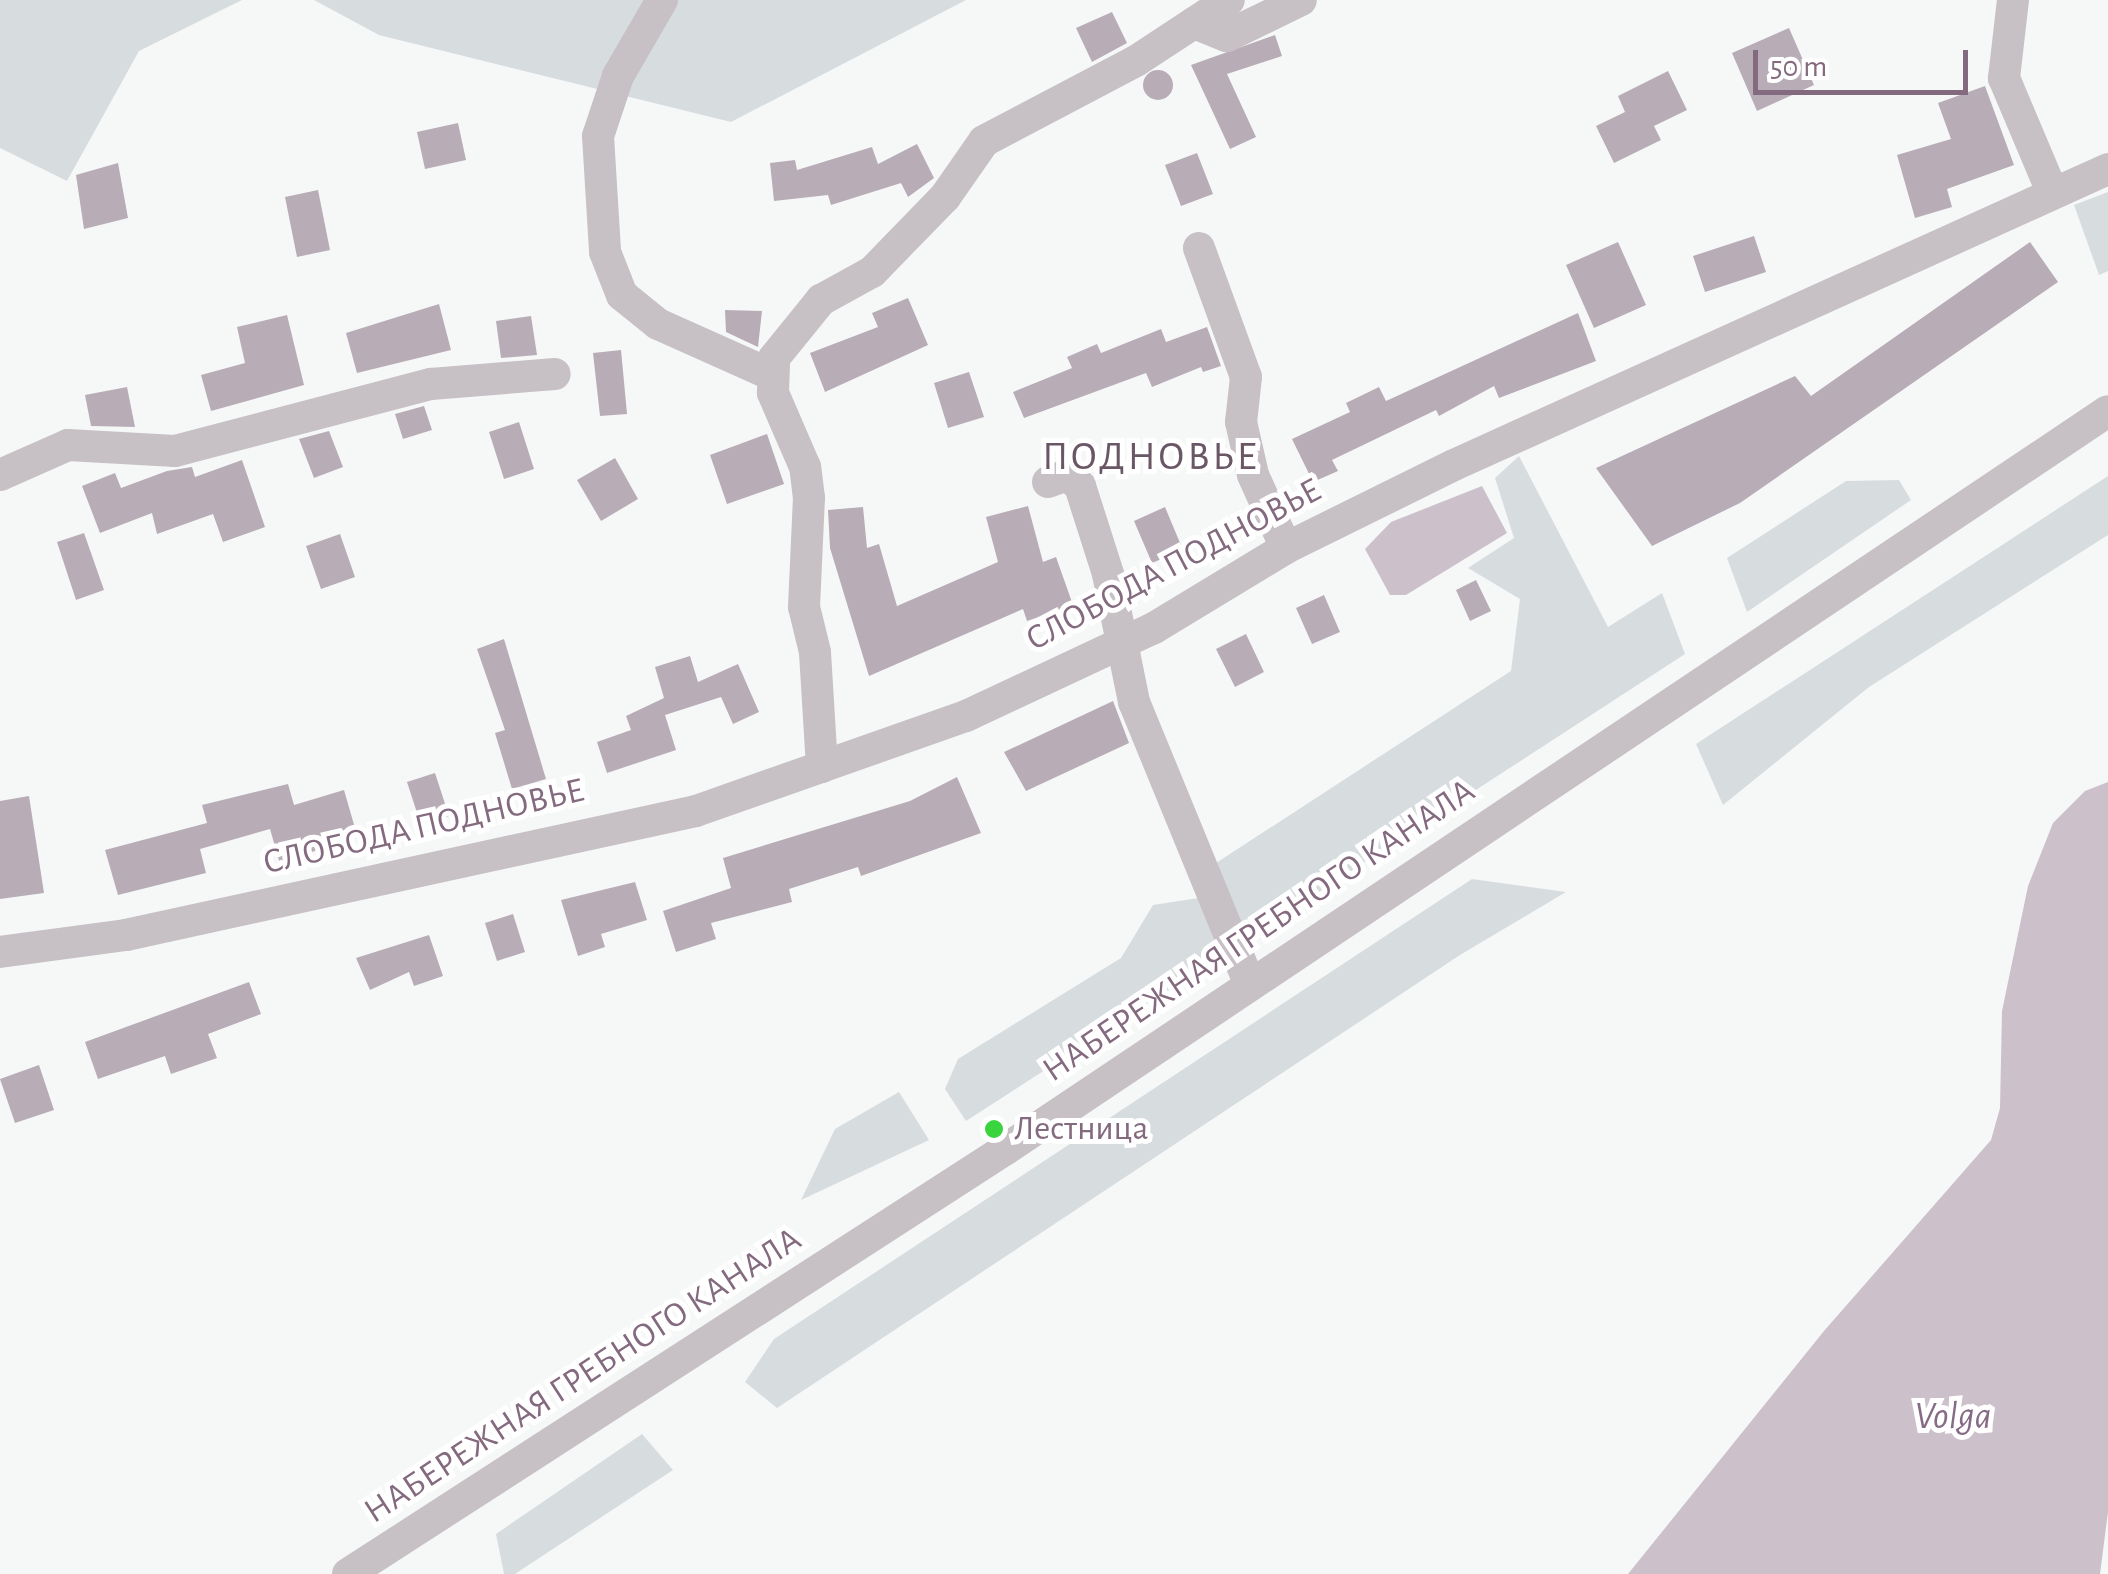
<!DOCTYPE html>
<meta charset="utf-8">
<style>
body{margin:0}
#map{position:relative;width:2108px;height:1574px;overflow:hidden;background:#f6f8f8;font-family:"Alegreya Sans",sans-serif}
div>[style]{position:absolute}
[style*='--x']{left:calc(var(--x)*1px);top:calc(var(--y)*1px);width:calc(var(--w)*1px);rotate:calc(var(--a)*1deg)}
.green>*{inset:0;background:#d7dcdf}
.water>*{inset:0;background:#ccc0cb}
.building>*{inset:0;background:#b8acb6}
.round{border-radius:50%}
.minor>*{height:32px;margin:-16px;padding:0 16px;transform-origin:16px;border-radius:16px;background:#c7c0c5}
.dots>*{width:28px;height:28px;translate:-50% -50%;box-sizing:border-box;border:5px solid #fff;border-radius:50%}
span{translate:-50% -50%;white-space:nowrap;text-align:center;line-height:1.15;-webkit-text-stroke:10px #fff;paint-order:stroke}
.street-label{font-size:35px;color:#846a7e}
.poi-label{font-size:35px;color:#846a7e}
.left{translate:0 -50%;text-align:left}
.water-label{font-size:38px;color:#866b85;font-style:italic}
.quarter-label{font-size:40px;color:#6a5766;letter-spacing:2.5px}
.scale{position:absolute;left:1753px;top:50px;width:215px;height:45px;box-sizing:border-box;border:5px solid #846a7e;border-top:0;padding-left:12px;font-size:30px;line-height:35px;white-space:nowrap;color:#846a7e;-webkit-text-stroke:8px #fff;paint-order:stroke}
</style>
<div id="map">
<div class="green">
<i style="clip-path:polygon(0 0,242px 0,139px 51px,67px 181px,0 148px)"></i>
<i style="clip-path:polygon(314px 0,966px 0,731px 122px,379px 35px)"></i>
<i style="clip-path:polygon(2108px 192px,2108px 271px,2099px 275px,2074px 205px)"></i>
<i style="clip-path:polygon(1519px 456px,1608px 627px,1662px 593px,1685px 654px,1239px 944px,1213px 865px,1511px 671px,1520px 599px,1468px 568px,1514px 538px,1495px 478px)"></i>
<i style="clip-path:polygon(2108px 476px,2108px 535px,1869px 687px,1723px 805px,1696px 744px)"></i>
<i style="clip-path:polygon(1899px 480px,1911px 500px,1747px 612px,1727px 558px,1846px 481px)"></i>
<i style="clip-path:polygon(1472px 879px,1566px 892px,1460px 955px,777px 1408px,745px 1382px,774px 1339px)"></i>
<i style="clip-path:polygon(1205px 897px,1229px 951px,966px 1121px,945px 1089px,958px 1059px,1121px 958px,1153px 905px)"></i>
<i style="clip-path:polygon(899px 1092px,929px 1140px,801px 1200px,835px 1129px)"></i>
<i style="clip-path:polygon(642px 1434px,673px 1470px,515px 1574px,504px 1574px,496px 1534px)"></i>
</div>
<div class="water">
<i style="clip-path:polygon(1482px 486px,1507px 533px,1406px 595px,1390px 595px,1365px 549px,1391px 522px)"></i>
<i style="clip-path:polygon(2108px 782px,2108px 1512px,2100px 1574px,1628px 1574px,1824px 1331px,1991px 1140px,2000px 1108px,2002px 1011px,2028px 886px,2053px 823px,2085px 791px)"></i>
</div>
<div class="building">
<i style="clip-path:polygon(1112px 12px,1127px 43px,1092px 62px,1076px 28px)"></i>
<i style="clip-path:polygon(1789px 28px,1814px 85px,1757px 111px,1732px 53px)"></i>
<i style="clip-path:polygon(1275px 35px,1282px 56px,1227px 74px,1256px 137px,1230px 149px,1191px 65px)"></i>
<i class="round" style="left:1143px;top:70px;width:30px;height:30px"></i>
<i style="clip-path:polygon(1668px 71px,1687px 110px,1654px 126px,1661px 140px,1614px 163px,1596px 126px,1625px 112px,1618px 96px)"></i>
<i style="clip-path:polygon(1985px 86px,2014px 165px,1947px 189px,1952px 207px,1915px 218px,1897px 155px,1951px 139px,1938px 103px)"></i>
<i style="clip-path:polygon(458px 123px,466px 160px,425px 169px,417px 132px)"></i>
<i style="clip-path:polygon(917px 144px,934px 178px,908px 197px,901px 183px,831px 205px,828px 195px,774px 201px,770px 163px,795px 160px,797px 170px,872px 147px,878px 164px)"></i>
<i style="clip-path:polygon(1197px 153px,1213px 194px,1181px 206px,1165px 165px)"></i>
<i style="clip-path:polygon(118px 163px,128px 218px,84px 229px,76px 175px)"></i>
<i style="clip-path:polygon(318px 190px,330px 250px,297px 257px,285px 197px)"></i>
<i style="clip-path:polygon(1754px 236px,1766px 272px,1705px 292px,1693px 256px)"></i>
<i style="clip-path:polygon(1618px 242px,1646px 305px,1594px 328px,1566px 265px)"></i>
<i style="clip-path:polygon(2030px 242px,2058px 282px,1740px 503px,1652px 546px,1596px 468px,1795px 376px,1811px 396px)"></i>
<i style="clip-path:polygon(908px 298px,928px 345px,825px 392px,810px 353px,878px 327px,872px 313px)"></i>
<i style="clip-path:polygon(439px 304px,451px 350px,357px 373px,346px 333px)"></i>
<i style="clip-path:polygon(725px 310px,762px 311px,758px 347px,726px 332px)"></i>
<i style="clip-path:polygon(1578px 313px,1596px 361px,1499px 398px,1494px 386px,1439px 416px,1436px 410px,1332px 460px,1338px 471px,1313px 482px,1292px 439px,1350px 412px,1346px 403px,1379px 387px,1386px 401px)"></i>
<i style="clip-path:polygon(287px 315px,304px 385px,211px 411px,201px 375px,245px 363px,237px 327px)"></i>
<i style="clip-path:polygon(531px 316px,537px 355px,501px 358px,496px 321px)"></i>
<i style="clip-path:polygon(1207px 327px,1221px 366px,1203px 372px,1201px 367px,1152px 387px,1146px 373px,1024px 418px,1013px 392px,1072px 368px,1067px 357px,1097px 344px,1101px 353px,1161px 329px,1166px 342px)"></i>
<i style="clip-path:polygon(621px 350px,627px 414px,600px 416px,593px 353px)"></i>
<i style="clip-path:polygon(969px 372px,984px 417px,948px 428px,934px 383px)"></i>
<i style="clip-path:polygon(127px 387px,135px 427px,91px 426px,85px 395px)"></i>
<i style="clip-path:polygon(424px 406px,432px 430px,403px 439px,395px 414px)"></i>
<i style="clip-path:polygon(519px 422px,534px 469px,504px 479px,489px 432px)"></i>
<i style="clip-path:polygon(329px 431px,343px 467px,314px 478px,299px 439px)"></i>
<i style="clip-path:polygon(767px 434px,784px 484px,727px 504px,710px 455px)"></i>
<i style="clip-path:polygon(615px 458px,638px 499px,601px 521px,577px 480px)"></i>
<i style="clip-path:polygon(242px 460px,265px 527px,223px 542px,213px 514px,157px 534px,152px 513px,100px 533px,82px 486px,115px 473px,121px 488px,167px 471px,192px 467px,195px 477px)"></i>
<i style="clip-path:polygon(1028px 506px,1043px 562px,1056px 557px,1073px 605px,1027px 621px,1023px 609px,869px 676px,830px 548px,828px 510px,863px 507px,867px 548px,879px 544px,897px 606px,998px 562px,986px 517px)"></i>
<i style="clip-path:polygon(1165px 507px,1183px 550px,1152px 563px,1134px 521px)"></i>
<i style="clip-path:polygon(84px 533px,104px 590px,76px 600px,57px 542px)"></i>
<i style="clip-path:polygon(340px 534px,355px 577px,321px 589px,306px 546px)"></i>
<i style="clip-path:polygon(1476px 580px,1491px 611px,1470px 621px,1456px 590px)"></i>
<i style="clip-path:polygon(1324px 595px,1340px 632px,1312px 644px,1296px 608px)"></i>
<i style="clip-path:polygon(1246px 634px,1264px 672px,1235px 687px,1216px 649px)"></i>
<i style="clip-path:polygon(504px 639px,546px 779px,512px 789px,495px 733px,505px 730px,477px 649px)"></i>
<i style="clip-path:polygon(690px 656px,698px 682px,738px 664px,759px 712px,733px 724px,721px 697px,665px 715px,676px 750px,607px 773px,597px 742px,631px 730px,626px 716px,664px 698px,655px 667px)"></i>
<i style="clip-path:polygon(1113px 701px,1129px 743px,1026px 791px,1004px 752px)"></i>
<i style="clip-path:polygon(435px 773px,449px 816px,421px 825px,407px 782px)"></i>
<i style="clip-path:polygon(957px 777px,981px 833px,861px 876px,858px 867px,789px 889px,792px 902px,711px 923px,716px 939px,676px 952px,663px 911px,731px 888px,723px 858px,910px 801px)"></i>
<i style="clip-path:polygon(288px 784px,294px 805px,344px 790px,357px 835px,280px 864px,270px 829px,200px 849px,206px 873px,118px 895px,105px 850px,207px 823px,202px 805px)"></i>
<i style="clip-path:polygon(29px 796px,44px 893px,0 899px,0 801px)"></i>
<i style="clip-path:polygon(635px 882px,647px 920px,601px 934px,605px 947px,578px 956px,561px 900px)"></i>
<i style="clip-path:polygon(513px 914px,525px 952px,497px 961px,485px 923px)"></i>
<i style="clip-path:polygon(429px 935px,443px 976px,414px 986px,409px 972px,370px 990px,356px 958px)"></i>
<i style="clip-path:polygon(249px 982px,261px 1014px,208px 1034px,217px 1058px,171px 1074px,165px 1056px,98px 1079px,85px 1042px)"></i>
<i style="clip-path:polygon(39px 1065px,54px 1110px,15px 1123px,0 1079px)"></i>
</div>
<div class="minor">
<i style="--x:662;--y:0;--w:88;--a:120.1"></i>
<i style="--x:618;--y:76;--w:63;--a:108.4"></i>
<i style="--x:598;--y:136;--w:116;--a:86.5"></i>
<i style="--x:605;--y:252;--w:46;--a:68.4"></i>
<i style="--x:622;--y:295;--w:46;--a:38.9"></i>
<i style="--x:658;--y:324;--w:123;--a:24.1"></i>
<i style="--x:2013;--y:0;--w:79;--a:96.6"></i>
<i style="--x:2004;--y:78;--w:121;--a:67.1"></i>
<i style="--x:1194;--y:23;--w:35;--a:22"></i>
<i style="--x:1227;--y:36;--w:82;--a:-25.9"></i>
<i style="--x:1199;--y:248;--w:137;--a:70"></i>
<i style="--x:1246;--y:377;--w:45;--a:96.3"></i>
<i style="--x:1241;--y:422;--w:54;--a:77.2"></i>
<i style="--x:1253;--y:475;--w:80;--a:65.7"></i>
<i style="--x:0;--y:475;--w:74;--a:-23.8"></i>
<i style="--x:68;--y:445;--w:107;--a:3.2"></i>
<i style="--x:175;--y:451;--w:265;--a:-14.7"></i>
<i style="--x:431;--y:384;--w:124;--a:-4.6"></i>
<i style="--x:1048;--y:482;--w:20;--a:-20"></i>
<i style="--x:1067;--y:475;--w:17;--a:40"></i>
<i style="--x:1080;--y:486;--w:92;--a:72.3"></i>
<i style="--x:1108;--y:574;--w:131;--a:78.5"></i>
<i style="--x:1134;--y:702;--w:306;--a:67.7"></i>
<i style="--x:822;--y:767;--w:115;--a:-93.5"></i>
<i style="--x:815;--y:652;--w:46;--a:-103.7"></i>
<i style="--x:804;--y:607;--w:109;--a:-87.4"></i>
<i style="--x:809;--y:498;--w:31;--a:-97"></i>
<i style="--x:805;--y:467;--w:81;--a:-113.4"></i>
<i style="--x:773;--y:393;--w:35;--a:-88"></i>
<i style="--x:774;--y:358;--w:75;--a:-51"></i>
<i style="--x:821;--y:300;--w:58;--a:-28.8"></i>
<i style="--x:872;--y:272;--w:105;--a:-45.8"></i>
<i style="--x:945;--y:197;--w:68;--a:-55.1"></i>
<i style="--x:984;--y:141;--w:172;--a:-27.8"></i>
<i style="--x:1136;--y:61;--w:111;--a:-33.3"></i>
<i style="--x:0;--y:952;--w:127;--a:-7.7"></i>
<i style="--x:126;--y:935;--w:583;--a:-12.27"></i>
<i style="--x:696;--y:811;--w:286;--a:-19.4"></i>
<i style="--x:966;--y:716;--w:208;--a:-25.1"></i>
<i style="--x:1154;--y:628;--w:154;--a:-31.2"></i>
<i style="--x:1286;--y:548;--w:187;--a:-26.3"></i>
<i style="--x:1454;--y:465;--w:718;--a:-24.35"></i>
<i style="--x:348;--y:1574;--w:783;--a:-32.86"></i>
<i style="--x:1006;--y:1149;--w:1326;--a:-33.81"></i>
</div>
<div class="dots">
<i style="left:994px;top:1129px;background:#3ad43e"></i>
</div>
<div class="street-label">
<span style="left:1174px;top:565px;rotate:-28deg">СЛОБОДА ПОДНОВЬЕ</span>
<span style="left:424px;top:827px;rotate:-13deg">СЛОБОДА ПОДНОВЬЕ</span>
<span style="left:1259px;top:931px;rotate:-34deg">НАБЕРЕЖНАЯ ГРЕБНОГО КАНАЛА</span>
<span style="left:583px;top:1376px;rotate:-33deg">НАБЕРЕЖНАЯ ГРЕБНОГО КАНАЛА</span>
</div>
<div class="poi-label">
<span class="left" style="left:1014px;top:1129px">Лестница</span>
</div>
<div class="water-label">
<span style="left:1953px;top:1418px">Volga</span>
</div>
<div class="quarter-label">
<span style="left:1151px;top:457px">ПОДНОВЬЕ</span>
</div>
<div class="scale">50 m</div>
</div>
